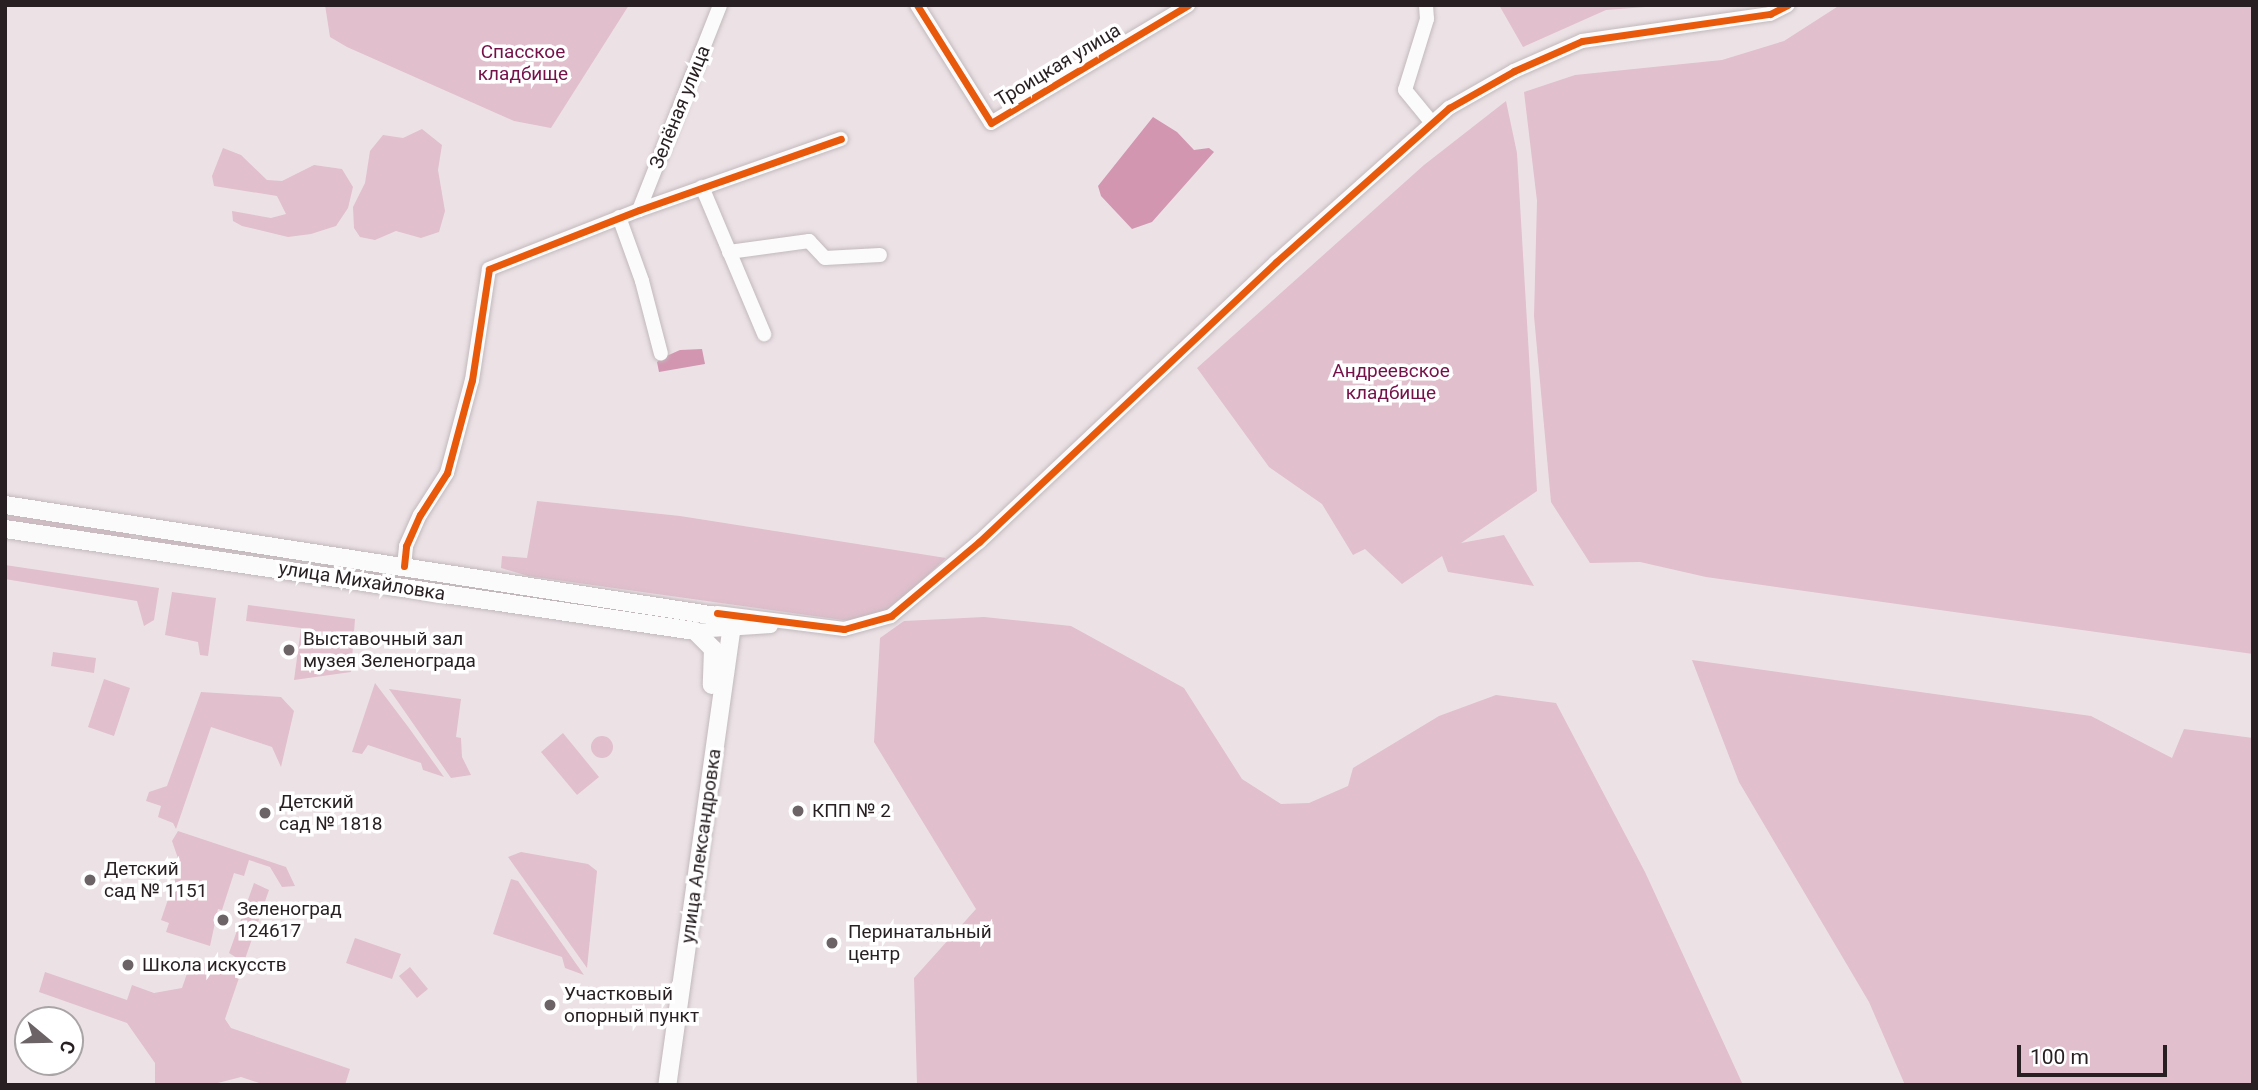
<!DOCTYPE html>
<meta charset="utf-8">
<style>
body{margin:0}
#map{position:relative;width:2258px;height:1090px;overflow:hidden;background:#ece2e6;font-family:Roboto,sans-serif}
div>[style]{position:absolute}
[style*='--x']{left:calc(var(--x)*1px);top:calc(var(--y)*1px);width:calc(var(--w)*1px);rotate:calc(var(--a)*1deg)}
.green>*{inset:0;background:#e1bfcd}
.round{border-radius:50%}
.water>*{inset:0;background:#d296b1}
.roads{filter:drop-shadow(0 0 2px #c2b9bc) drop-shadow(0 0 2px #c2b9bc)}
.minor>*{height:14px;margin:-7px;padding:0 7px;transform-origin:7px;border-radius:7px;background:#fcfbfb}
.major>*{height:18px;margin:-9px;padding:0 9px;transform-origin:9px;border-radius:9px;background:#fcfbfb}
.cycleway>*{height:7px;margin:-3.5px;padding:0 3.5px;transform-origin:3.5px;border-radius:3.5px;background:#e8590c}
.dots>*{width:19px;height:19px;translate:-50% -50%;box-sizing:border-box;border:4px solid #fff;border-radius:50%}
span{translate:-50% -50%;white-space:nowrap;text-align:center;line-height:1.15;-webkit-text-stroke:7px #fff;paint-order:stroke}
.park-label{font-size:19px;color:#741149}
.street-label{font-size:19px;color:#271f22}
.poi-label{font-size:19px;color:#271f22}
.left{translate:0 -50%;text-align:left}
.frame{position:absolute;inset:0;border:7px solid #271f22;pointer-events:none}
.north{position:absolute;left:14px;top:1006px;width:70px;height:70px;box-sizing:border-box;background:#fff;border:2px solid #a9a5a7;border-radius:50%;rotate:109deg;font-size:19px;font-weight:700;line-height:28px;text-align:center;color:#271f22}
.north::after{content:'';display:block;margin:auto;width:24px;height:32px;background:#6c6367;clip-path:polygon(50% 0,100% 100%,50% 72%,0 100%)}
.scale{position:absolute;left:2017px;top:1045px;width:150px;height:32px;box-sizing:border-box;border:4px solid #271f22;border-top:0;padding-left:9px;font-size:21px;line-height:24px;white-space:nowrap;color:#271f22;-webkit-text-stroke:5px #fff;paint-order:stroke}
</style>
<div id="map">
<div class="green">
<i style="clip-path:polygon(325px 5px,629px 5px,551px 128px,514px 121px,347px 47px,330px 37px)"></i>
<i style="clip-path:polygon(1499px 5px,1672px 5px,1606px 10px,1523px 47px)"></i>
<i style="clip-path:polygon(1840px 5px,2253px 5px,2253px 654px,1706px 577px,1640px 562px,1590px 563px,1551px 502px,1534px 316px,1537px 201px,1524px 92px,1575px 75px,1722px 60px,1784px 41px)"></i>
<i style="clip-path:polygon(1506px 101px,1517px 153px,1537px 491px,1461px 543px,1504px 535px,1534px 586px,1448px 572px,1442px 556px,1402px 584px,1365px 549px,1353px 555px,1322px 504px,1269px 467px,1197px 368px,1424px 165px)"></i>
<i style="clip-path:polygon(422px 129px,442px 145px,438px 170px,445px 211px,439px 232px,421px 238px,396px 231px,375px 240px,360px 237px,354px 228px,353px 207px,365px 183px,370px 151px,383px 135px,403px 138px)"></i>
<i style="clip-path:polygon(223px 148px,241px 155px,267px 180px,282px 181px,314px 165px,342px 169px,353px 187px,348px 208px,336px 226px,311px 234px,288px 237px,242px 226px,233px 221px,232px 211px,271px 218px,286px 214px,277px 196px,214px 186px,212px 176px)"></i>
<i style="clip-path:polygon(537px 501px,680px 516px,946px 558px,891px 609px,850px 621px,528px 576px,501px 568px,502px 556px,527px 558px)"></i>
<i style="clip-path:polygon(5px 513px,131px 532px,130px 538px,5px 520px)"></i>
<i style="clip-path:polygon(141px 535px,314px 560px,313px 562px,142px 540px)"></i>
<i style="clip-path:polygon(326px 562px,562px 597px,561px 603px,325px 567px)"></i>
<i style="clip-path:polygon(5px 565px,159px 588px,154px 620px,144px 626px,137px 601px,5px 579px)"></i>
<i style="clip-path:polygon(172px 592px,216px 598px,208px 656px,200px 655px,198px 642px,165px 635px)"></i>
<i style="clip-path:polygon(248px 605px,355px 619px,351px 672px,294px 680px,301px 628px,246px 621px)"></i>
<i style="clip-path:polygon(984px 617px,1071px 626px,1184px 688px,1242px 779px,1281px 804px,1309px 803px,1348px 786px,1353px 768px,1439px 716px,1496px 695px,1556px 703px,1645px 872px,1743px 1085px,917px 1085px,914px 978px,976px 909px,874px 742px,880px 638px,904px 621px)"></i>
<i style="clip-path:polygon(53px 652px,96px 658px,94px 673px,51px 666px)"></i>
<i style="clip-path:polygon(1692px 660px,2091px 716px,2172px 758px,2184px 729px,2253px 738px,2253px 1085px,1905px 1085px,1869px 1002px,1739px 782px)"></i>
<i style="clip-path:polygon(104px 679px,130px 688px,114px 736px,88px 727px)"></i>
<i style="clip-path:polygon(375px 683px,409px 728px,444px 777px,423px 770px,421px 763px,368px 745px,362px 754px,352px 752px)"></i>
<i style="clip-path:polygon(389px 689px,461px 699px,456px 737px,461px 738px,462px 757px,471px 775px,451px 778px)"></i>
<i style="clip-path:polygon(201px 692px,281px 697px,294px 711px,281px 767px,272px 747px,211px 727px,176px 829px,173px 823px,158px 817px,161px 806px,146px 801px,149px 792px,167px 786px)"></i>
<i style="clip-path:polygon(563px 733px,599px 777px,577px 795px,541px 752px)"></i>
<i class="round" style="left:591px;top:736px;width:22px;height:22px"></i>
<i style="clip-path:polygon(178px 831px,286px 867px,295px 886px,282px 887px,270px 867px,249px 860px,244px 876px,234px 873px,222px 910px,218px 909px,210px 946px,166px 932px,169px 923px,161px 920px,180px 864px,172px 841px)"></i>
<i style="clip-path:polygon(521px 852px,588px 864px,597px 871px,587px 968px,508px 857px)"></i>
<i style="clip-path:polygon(511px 879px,518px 881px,584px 975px,565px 968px,562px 957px,493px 934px)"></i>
<i style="clip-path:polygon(254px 883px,269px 890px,245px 959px,237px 958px,229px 953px)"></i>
<i style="clip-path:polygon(355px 938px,401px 954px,392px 979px,346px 963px)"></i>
<i style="clip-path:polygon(192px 959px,240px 975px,225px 1019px,231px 1028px,350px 1069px,345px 1085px,265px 1085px,241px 1077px,210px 1085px,155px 1085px,155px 1063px,127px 1023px,39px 992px,45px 972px,127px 1000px,132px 985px,154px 993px,182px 988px)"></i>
<i style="clip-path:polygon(410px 967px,428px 989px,417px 998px,399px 976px)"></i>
</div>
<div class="water">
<i style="clip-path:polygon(1153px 117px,1177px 132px,1194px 150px,1209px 148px,1214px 152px,1152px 222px,1132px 229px,1101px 196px,1098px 186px)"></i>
<i style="clip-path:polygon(702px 349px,705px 364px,659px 372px,657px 362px,662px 358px,680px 350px)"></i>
</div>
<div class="roads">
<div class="minor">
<i style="--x:917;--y:5;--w:139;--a:57.9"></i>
<i style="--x:991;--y:123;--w:230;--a:-30.9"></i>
<i style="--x:1426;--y:5;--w:14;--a:86"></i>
<i style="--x:1427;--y:19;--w:74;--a:107.2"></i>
<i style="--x:1405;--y:90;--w:43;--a:50.7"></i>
<i style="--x:702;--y:187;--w:160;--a:67.1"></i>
<i style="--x:639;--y:210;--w:220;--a:-68.4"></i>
<i style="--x:619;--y:217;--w:68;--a:70.2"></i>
<i style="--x:642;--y:281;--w:75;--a:75.4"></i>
<i style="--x:729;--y:252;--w:81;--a:-7.8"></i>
<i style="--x:809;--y:241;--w:23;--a:47"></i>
<i style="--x:825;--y:258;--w:55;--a:-3.1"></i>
<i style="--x:404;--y:566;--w:20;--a:-84"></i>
<i style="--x:406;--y:546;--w:34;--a:-66"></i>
<i style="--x:420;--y:515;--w:50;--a:-57.3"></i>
<i style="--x:447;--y:473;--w:96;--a:-75"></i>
<i style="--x:472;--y:380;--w:112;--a:-81.3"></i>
<i style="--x:489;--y:269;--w:161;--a:-21.5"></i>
<i style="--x:639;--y:210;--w:214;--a:-19.4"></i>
<i style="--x:717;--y:613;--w:128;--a:7.2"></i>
<i style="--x:844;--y:629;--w:49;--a:-15.5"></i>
<i style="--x:891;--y:616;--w:115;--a:-40.1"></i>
<i style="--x:979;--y:542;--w:408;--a:-43.3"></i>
<i style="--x:1276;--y:262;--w:232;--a:-41.7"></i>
<i style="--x:1449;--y:108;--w:75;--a:-29.6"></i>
<i style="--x:1514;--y:71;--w:74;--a:-23.8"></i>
<i style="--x:1582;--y:41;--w:190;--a:-8.2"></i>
<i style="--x:1770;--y:14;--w:20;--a:-27"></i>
<i style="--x:695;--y:631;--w:76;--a:-3.8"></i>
</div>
<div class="major">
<i style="--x:5;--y:505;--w:727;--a:8.87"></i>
<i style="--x:723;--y:617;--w:17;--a:62"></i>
<i style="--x:731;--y:632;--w:457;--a:98"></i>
<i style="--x:5;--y:529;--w:697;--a:8.41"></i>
<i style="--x:695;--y:631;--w:25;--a:45"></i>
<i style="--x:713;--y:649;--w:36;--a:92"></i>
</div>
</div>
<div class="cycleway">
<i style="--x:917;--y:5;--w:139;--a:57.9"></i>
<i style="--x:991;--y:123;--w:230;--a:-30.9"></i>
<i style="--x:404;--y:566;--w:20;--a:-84"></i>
<i style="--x:406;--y:546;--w:34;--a:-66"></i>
<i style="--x:420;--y:515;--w:50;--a:-57.3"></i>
<i style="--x:447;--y:473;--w:96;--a:-75"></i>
<i style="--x:472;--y:380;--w:112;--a:-81.3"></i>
<i style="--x:489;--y:269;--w:161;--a:-21.5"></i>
<i style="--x:639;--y:210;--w:214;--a:-19.4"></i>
<i style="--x:717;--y:613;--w:128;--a:7.2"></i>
<i style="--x:844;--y:629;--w:49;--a:-15.5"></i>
<i style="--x:891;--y:616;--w:115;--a:-40.1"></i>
<i style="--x:979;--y:542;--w:408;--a:-43.3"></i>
<i style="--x:1276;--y:262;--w:232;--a:-41.7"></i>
<i style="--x:1449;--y:108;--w:75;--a:-29.6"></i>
<i style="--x:1514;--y:71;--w:74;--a:-23.8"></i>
<i style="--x:1582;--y:41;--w:190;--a:-8.2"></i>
<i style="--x:1770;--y:14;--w:20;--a:-27"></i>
</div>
<div class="dots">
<i style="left:289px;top:650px;background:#6c6367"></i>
<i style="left:798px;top:811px;background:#6c6367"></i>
<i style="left:265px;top:813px;background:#6c6367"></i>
<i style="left:90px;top:880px;background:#6c6367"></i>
<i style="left:223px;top:920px;background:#6c6367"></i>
<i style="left:832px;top:943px;background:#6c6367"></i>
<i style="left:128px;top:965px;background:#6c6367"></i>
<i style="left:550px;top:1005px;background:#6c6367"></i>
</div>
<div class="park-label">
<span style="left:523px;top:63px">Спасское<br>кладбище</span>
<span style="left:1391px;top:382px">Андреевское<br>кладбище</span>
</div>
<div class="street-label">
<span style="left:1058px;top:65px;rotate:-31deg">Троицкая улица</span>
<span style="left:680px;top:107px;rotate:-68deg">Зелёная улица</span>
<span style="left:362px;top:581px;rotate:9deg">улица Михайловка</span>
<span style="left:701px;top:846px;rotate:-82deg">улица Александровка</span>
</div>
<div class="poi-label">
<span class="left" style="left:303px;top:650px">Выставочный зал<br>музея Зеленограда</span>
<span class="left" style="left:279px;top:813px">Детский<br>сад № 1818</span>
<span class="left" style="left:812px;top:811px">КПП № 2</span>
<span class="left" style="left:104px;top:880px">Детский<br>сад № 1151</span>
<span class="left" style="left:237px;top:920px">Зеленоград<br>124617</span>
<span class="left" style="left:848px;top:943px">Перинатальный<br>центр</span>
<span class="left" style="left:142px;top:965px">Школа искусств</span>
<span class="left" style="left:564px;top:1005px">Участковый<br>опорный пункт</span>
</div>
<div class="frame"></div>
<div class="north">С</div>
<div class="scale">100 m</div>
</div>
